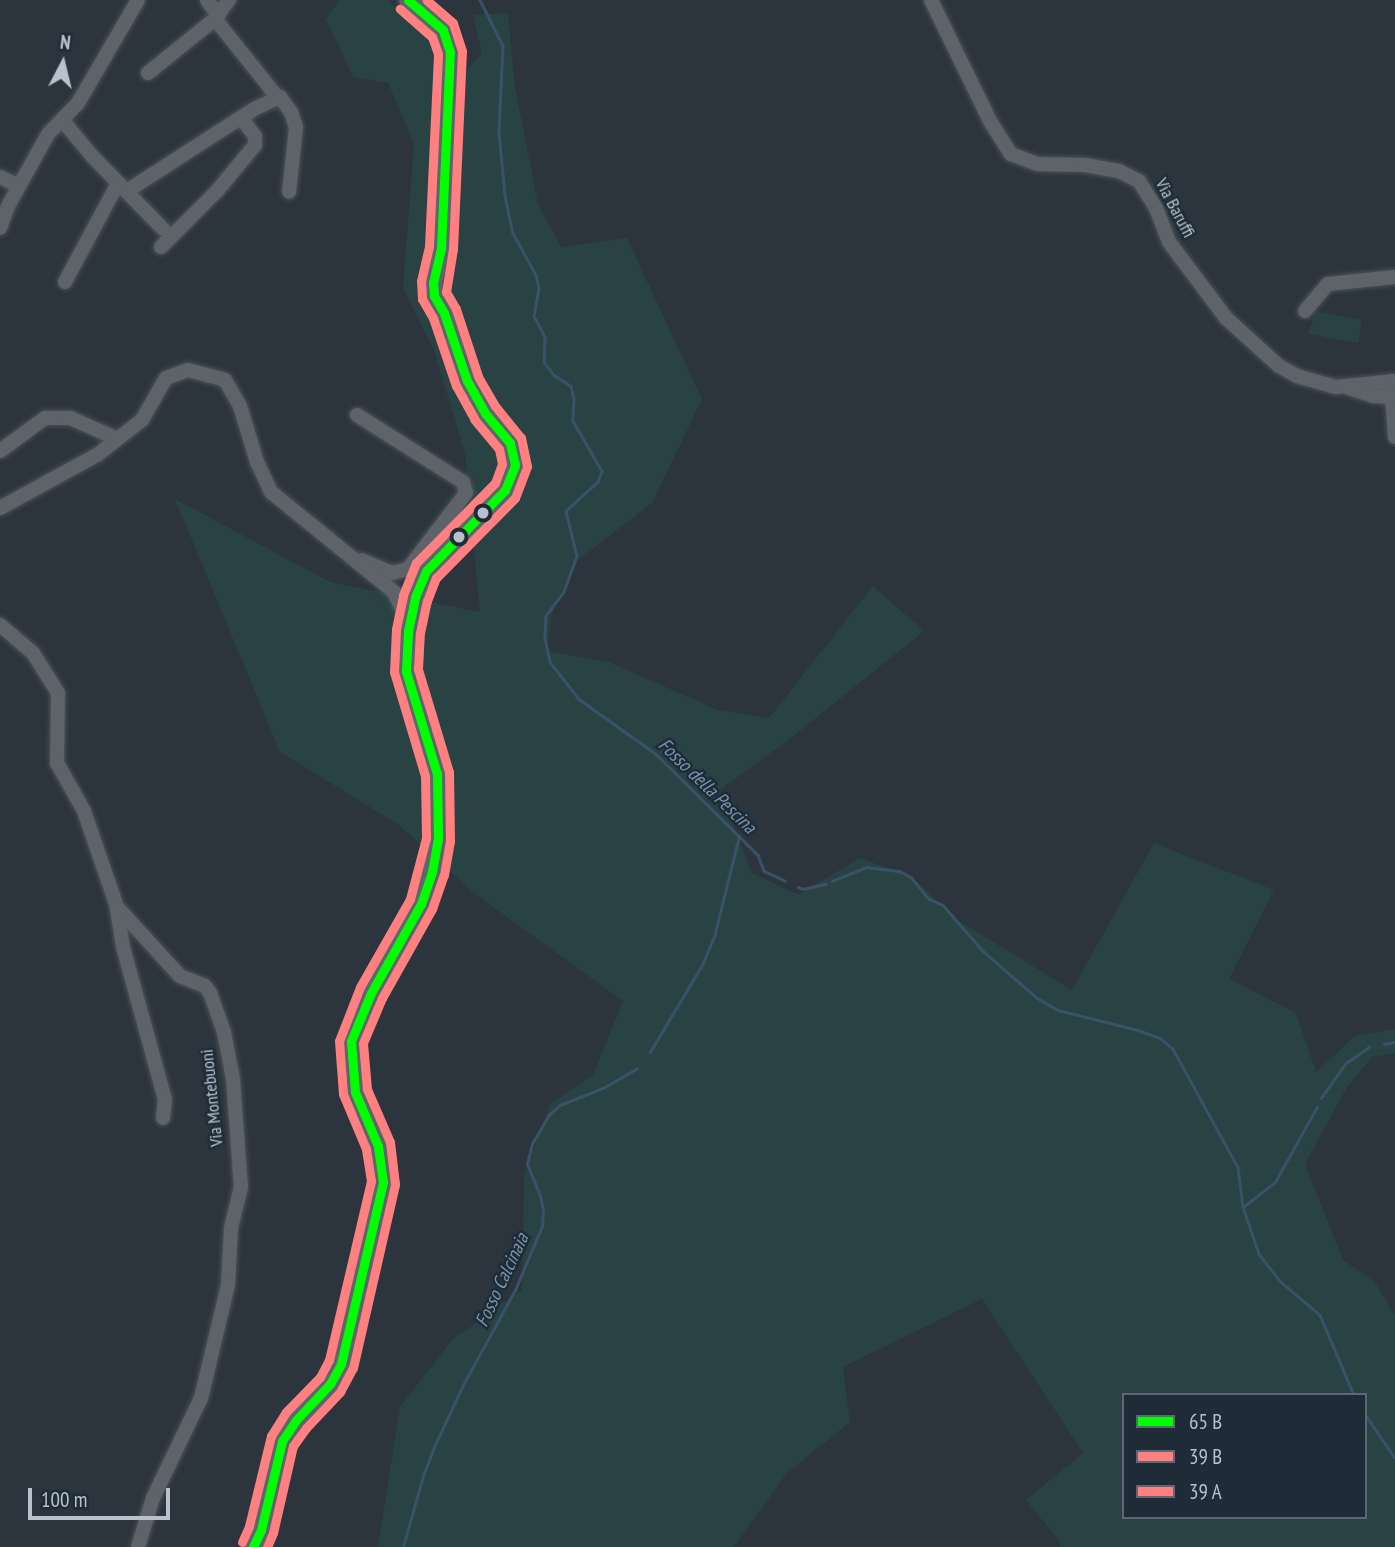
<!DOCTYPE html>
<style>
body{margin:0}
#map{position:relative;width:1395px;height:1547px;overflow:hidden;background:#2c353d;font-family:"PT Sans Narrow",sans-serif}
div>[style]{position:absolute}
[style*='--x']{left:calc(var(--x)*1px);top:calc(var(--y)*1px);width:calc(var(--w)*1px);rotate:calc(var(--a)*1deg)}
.green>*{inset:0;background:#294243}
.stream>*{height:2.5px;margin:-1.25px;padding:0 1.25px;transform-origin:1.25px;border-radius:1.25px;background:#3a5268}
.roads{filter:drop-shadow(0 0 2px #4b5157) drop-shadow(0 0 2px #4b5157)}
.minor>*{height:14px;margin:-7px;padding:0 7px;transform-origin:7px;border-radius:7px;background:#5d6369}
.major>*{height:18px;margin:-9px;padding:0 9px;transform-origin:9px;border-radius:9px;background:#5f656b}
.bus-1>*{height:9px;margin:-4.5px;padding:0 4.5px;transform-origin:4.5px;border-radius:4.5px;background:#0f0}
.bus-2>*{height:9px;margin:-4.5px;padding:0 4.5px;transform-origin:4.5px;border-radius:4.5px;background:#ff8080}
.bus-3>*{height:9px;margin:-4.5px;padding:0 4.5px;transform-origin:4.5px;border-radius:4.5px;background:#ff8080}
.dots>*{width:19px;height:19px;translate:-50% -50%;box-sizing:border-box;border:4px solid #1f2c38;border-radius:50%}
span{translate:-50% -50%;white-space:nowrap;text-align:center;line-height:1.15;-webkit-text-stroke:5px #1f2c38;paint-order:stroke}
.street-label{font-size:18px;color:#b7c2cc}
.water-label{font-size:19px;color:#7796b0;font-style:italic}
.legend{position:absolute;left:1122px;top:1393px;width:245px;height:126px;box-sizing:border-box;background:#1f2c38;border:2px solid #5c6873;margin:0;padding:9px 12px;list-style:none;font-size:21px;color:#b7c2cc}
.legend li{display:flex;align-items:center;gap:14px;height:35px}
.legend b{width:35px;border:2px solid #5c6873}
.north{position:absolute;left:28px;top:28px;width:70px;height:70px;-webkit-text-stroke:5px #1f2c38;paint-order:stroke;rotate:7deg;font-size:19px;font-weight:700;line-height:28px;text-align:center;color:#b7c2cc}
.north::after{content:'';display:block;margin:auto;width:24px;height:32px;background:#b7c2cc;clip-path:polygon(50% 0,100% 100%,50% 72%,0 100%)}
.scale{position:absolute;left:28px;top:1488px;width:142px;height:32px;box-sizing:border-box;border:4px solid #b7c2cc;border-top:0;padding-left:9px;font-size:21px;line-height:24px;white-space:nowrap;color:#b7c2cc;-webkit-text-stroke:5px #1f2c38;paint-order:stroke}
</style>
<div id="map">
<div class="green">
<i style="clip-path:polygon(evenodd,340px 0,387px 0,430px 38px,439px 76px,465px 72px,482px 53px,473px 15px,508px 13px,515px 87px,538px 204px,561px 247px,627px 238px,702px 399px,652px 503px,574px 563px,551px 616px,547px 651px,609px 662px,718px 710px,769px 718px,873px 586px,924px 631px,786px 742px,710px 797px,733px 824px,752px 873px,798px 895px,860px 858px,911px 876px,956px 919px,1072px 990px,1154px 843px,1274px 890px,1229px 979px,1296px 1013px,1316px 1072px,1355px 1036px,1395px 1029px,1395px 1053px,1372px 1057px,1347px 1087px,1305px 1164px,1343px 1260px,1375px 1282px,1395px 1316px,1395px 1547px,1060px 1547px,1060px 1542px,1026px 1500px,1083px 1453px,982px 1299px,843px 1367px,850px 1422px,787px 1473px,734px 1547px,378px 1547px,400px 1407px,452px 1340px,522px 1290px,524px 1177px,550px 1104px,593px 1075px,623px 1001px,475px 894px,399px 825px,280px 752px,175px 499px,330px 582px,480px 612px,465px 453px,433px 348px,403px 288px,414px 144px,388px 83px,353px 77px,326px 19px,340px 0,1124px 1395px,1365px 1395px,1365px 1517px,1124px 1517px,1124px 1395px)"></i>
<i style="clip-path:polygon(1314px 311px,1362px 320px,1358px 343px,1309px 334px)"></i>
</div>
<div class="stream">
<i style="--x:480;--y:0;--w:51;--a:63.4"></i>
<i style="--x:503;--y:46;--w:86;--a:92.7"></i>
<i style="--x:499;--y:132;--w:64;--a:84.6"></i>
<i style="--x:505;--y:196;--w:38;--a:78"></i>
<i style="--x:513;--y:233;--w:48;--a:61.3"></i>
<i style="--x:536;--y:275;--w:13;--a:77"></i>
<i style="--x:539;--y:288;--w:28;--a:100"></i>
<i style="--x:534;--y:316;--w:24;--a:62"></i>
<i style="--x:545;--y:337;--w:25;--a:92"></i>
<i style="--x:544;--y:362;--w:16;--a:52"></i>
<i style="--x:554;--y:375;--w:20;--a:33"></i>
<i style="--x:571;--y:386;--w:13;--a:77"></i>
<i style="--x:574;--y:399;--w:22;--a:93"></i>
<i style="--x:573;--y:421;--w:58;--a:59.9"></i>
<i style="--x:602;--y:471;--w:12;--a:110"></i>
<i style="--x:598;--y:482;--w:43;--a:137.8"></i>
<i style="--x:566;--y:511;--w:46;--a:76.3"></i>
<i style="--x:577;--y:556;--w:38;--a:110"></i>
<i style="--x:564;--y:592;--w:30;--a:127"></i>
<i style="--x:546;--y:616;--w:22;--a:93"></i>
<i style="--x:545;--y:638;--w:25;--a:78"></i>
<i style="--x:550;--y:662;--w:47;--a:51.9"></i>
<i style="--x:579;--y:699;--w:95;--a:35.5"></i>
<i style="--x:656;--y:754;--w:144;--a:44.7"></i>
<i style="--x:758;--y:855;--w:17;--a:69"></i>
<i style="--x:764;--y:871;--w:23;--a:25"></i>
<i style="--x:832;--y:881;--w:37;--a:-22"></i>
<i style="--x:866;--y:867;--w:34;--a:7"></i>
<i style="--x:900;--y:871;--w:13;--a:29"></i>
<i style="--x:911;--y:877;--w:28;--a:51"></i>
<i style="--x:929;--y:899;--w:15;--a:23"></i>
<i style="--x:943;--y:905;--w:61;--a:49"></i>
<i style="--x:983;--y:951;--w:70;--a:41"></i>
<i style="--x:1036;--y:997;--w:26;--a:31"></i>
<i style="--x:1058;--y:1010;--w:82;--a:14"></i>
<i style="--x:1138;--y:1030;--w:23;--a:20"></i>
<i style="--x:1160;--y:1038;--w:17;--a:40"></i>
<i style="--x:1173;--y:1049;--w:135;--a:61.2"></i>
<i style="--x:1238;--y:1167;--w:40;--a:82.9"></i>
<i style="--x:1243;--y:1207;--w:50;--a:71.2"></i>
<i style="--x:1259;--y:1254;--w:34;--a:52"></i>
<i style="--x:1280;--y:1281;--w:52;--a:40.4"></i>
<i style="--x:1320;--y:1315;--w:87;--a:67"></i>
<i style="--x:798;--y:887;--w:5;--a:22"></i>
<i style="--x:803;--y:889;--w:23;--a:-13"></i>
<i style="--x:1384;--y:1044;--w:11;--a:-10"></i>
<i style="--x:650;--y:1052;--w:101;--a:-59.1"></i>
<i style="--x:702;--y:965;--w:30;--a:-67"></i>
<i style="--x:714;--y:937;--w:104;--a:-76.1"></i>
<i style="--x:1321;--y:1098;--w:43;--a:-54.5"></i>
<i style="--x:1346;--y:1063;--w:28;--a:-35"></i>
<i style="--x:1243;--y:1207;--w:41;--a:-38"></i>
<i style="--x:1275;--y:1182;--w:86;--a:-60.8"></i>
<i style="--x:1365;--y:1414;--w:53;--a:55.7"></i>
<i style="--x:403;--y:1547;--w:74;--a:-74.3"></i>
<i style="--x:423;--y:1476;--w:33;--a:-69"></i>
<i style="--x:435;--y:1445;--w:66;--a:-65"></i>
<i style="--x:463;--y:1385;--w:108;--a:-61.3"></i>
<i style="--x:515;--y:1290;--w:69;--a:-67.1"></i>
<i style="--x:542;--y:1226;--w:16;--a:-86"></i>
<i style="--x:543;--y:1210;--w:14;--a:-102"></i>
<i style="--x:540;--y:1196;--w:35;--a:-112"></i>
<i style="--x:527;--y:1164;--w:21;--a:-76"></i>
<i style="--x:532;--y:1144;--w:32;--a:-60"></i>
<i style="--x:548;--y:1116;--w:16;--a:-43"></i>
<i style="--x:560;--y:1105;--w:46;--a:-21.6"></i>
<i style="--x:603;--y:1088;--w:39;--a:-30"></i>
</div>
<div class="roads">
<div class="minor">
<i style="--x:207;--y:0;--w:19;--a:54"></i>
<i style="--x:931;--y:0;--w:135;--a:64"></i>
<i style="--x:990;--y:121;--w:39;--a:58"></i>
<i style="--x:1011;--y:154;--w:28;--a:21"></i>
<i style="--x:1037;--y:164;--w:48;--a:1.2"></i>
<i style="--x:1085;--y:165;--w:35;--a:10"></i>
<i style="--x:1119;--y:171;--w:22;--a:27"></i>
<i style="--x:1139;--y:181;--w:32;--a:58"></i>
<i style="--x:1156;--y:208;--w:36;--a:69"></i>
<i style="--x:1169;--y:242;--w:95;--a:53.1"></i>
<i style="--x:1226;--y:318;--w:72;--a:42.2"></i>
<i style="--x:1279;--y:366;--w:21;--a:29"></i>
<i style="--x:1297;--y:376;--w:41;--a:15.8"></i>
<i style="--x:1336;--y:387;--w:59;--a:-5.8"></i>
<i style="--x:215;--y:19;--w:95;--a:51.4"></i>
<i style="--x:148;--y:73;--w:86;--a:-38.9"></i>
<i style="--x:215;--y:19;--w:24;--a:-54"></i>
<i style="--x:63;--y:121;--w:47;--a:50.2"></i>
<i style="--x:93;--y:157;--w:100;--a:45.8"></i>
<i style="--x:0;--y:177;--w:21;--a:25"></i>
<i style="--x:127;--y:191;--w:151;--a:-32.8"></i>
<i style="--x:254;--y:109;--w:29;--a:-25"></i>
<i style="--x:280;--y:97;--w:19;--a:54"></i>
<i style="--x:291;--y:112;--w:16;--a:72"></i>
<i style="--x:296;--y:127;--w:65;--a:96.1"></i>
<i style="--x:0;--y:228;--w:23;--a:-70"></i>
<i style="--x:8;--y:206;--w:82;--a:-60.9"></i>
<i style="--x:48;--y:134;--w:43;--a:-45.9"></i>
<i style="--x:78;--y:103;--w:119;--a:-59.8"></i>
<i style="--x:161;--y:247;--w:79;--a:-45"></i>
<i style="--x:217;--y:191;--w:60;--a:-50.4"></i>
<i style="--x:255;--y:145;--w:9;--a:-90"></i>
<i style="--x:255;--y:136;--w:23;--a:-128"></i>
<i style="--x:65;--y:282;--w:112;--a:-61.8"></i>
<i style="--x:1305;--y:311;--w:35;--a:-50"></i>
<i style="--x:1328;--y:284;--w:67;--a:-6"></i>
<i style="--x:1391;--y:381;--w:56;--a:85.9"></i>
<i style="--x:1349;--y:388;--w:25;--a:18"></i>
<i style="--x:1373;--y:396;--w:22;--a:3"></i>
<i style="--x:357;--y:415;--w:125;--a:32.3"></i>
<i style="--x:463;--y:482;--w:11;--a:75"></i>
<i style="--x:466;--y:493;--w:96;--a:127.3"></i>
<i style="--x:408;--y:569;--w:16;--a:166"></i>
<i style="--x:392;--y:573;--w:33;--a:-157"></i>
<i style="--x:0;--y:451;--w:56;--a:-36.3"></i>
<i style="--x:45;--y:418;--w:25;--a:0"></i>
<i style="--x:70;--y:418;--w:52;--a:23.6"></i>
<i style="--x:0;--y:508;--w:111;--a:-28.7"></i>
<i style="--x:97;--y:455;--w:57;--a:-37.9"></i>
<i style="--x:142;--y:420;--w:48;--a:-60.3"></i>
<i style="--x:166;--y:378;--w:23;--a:-20"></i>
<i style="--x:188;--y:370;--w:38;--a:15"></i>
<i style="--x:225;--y:380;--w:30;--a:60"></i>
<i style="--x:240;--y:406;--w:59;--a:73.1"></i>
<i style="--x:257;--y:462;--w:33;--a:65"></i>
<i style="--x:271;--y:492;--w:159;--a:39.1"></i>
<i style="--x:394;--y:592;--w:35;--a:65"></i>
<i style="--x:0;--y:625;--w:43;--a:40.3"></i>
<i style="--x:33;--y:653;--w:47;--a:58"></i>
<i style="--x:58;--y:693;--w:70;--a:90.8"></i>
<i style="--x:57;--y:763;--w:55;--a:60.6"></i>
<i style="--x:84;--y:811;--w:102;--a:71"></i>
<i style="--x:117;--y:907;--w:93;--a:47.6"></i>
<i style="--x:180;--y:976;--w:27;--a:22"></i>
<i style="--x:205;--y:986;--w:9;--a:54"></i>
<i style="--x:210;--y:993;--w:41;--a:70.3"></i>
<i style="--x:224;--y:1032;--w:48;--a:79.2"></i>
<i style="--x:233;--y:1079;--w:108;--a:85.8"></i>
<i style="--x:241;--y:1187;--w:42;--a:103.7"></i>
<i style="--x:231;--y:1228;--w:57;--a:93"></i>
<i style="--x:228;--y:1285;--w:116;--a:103.4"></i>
<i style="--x:201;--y:1398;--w:111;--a:115.6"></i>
<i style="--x:153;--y:1498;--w:51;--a:107"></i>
<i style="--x:117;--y:909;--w:38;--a:81"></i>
<i style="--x:123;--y:947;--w:158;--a:74.6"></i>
<i style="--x:165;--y:1099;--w:19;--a:96"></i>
</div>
<div class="major">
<i style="--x:253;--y:1547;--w:19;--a:-65"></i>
<i style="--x:261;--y:1530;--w:91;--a:-76.7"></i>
<i style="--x:282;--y:1441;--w:25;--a:-56"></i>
<i style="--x:296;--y:1420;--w:50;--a:-46.6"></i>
<i style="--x:330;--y:1384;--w:23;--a:-61"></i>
<i style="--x:341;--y:1364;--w:187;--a:-77"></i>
<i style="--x:383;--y:1182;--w:36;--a:-98"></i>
<i style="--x:378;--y:1146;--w:59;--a:-113.1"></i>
<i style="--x:355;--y:1092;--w:51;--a:-94.5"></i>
<i style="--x:351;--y:1041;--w:52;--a:-67.4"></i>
<i style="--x:371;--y:993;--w:102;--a:-60.7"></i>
<i style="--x:421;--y:904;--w:34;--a:-71"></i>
<i style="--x:432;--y:872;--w:34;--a:-80"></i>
<i style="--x:438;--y:839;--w:65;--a:-90.9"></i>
<i style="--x:437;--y:774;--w:108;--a:-106.8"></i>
<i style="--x:406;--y:671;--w:40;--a:-87.1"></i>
<i style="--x:408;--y:631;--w:35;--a:-78"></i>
<i style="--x:415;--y:597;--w:28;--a:-67"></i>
<i style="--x:426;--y:571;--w:113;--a:-45.7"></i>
<i style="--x:505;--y:490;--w:27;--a:-68"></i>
<i style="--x:515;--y:465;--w:23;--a:-103"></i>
<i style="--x:510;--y:443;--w:39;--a:-130"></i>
<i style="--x:485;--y:413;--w:37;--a:-119"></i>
<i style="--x:467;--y:381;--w:72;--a:-108.7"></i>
<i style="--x:444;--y:313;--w:20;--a:-120"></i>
<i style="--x:434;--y:296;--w:13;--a:-94"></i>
<i style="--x:433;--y:283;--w:36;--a:-77"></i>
<i style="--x:441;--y:248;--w:196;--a:-87.4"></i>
<i style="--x:450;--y:52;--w:23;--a:-108"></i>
<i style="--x:443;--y:30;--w:46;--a:-139.4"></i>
</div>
</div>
<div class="bus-1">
<i style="--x:253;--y:1547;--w:19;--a:-65"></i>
<i style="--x:261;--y:1530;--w:91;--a:-76.7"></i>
<i style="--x:282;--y:1441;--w:25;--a:-56"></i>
<i style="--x:296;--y:1420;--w:50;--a:-46.6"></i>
<i style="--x:330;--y:1384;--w:23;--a:-61"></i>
<i style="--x:341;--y:1364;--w:187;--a:-77"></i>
<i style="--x:383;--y:1182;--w:36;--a:-98"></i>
<i style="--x:378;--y:1146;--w:59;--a:-113.1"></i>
<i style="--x:355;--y:1092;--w:51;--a:-94.5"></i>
<i style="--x:351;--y:1041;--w:52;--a:-67.4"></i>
<i style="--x:371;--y:993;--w:102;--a:-60.7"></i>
<i style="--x:421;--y:904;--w:34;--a:-71"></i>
<i style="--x:432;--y:872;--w:34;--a:-80"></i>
<i style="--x:438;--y:839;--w:65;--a:-90.9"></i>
<i style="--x:437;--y:774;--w:108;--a:-106.8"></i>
<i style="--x:406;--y:671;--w:40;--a:-87.1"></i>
<i style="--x:408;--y:631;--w:35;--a:-78"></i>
<i style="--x:415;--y:597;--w:28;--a:-67"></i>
<i style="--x:426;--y:571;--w:113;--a:-45.7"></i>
<i style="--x:505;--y:490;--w:27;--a:-68"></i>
<i style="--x:515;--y:465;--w:23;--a:-103"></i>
<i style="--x:510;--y:443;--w:39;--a:-130"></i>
<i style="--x:485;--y:413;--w:37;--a:-119"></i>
<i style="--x:467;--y:381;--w:72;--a:-108.7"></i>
<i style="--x:444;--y:313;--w:20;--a:-120"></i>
<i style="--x:434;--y:296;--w:13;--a:-94"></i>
<i style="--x:433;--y:283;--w:36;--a:-77"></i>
<i style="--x:441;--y:248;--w:196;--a:-87.4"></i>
<i style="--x:450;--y:52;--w:23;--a:-108"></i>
<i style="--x:443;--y:30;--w:46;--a:-139.4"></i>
</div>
<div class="bus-2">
<i style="--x:267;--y:1547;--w:15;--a:-67"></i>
<i style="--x:273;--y:1533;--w:89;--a:-77.1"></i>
<i style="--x:293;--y:1446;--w:22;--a:-54"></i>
<i style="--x:306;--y:1428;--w:50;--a:-46.6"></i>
<i style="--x:340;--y:1392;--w:27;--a:-62"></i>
<i style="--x:353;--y:1368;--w:189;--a:-77.1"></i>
<i style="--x:395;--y:1184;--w:42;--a:-96.8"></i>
<i style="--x:390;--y:1142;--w:58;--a:-113.5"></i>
<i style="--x:367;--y:1089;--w:46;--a:-95"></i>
<i style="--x:363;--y:1043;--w:49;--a:-67.1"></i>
<i style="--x:382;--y:998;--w:102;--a:-60.7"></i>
<i style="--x:432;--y:909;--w:36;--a:-71"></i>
<i style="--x:444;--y:875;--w:35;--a:-80"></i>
<i style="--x:450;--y:841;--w:69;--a:-90.8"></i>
<i style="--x:449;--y:772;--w:108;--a:-106.8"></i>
<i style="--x:418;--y:669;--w:36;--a:-87"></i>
<i style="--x:420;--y:633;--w:33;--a:-78"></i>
<i style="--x:427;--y:601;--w:25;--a:-69"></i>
<i style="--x:436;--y:578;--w:112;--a:-45.4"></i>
<i style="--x:515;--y:498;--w:34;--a:-69"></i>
<i style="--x:527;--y:466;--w:29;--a:-102"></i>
<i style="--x:521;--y:438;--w:41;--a:-129.1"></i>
<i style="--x:495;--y:406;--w:34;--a:-120"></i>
<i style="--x:478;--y:376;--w:71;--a:-108.2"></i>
<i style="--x:456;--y:309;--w:20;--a:-120"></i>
<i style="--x:446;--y:292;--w:44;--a:-80.8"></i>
<i style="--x:453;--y:249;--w:198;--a:-87.4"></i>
<i style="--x:462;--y:51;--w:29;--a:-108"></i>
<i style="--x:453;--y:23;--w:35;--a:-139"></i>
</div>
<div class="bus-3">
<i style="--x:242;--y:1542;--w:17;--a:-66"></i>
<i style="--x:249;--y:1526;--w:93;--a:-76.3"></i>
<i style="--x:271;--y:1436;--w:28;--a:-58"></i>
<i style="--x:286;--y:1412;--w:49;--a:-45.8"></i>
<i style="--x:320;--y:1377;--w:19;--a:-62"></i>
<i style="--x:329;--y:1360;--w:184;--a:-76.8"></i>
<i style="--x:371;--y:1181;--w:32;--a:-99"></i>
<i style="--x:366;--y:1149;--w:60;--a:-112.7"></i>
<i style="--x:343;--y:1094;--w:53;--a:-94.3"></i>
<i style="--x:339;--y:1041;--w:58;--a:-68.7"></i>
<i style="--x:360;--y:987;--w:101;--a:-60.4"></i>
<i style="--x:410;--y:899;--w:63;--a:-75.3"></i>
<i style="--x:426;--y:838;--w:62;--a:-90.9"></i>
<i style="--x:425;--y:776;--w:109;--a:-106.6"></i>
<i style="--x:394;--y:672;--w:43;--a:-87.3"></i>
<i style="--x:396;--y:629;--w:35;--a:-78"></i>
<i style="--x:403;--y:595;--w:35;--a:-68"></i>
<i style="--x:416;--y:563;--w:112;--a:-45.4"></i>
<i style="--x:495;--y:483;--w:20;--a:-70"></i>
<i style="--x:502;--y:464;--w:15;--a:-101"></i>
<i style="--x:499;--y:449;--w:38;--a:-130"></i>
<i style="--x:475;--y:420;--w:39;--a:-119"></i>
<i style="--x:456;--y:386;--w:72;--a:-108.7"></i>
<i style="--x:433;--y:318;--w:22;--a:-120"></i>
<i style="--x:422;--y:299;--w:18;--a:-93"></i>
<i style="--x:421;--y:281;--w:36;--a:-77"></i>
<i style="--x:429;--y:246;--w:192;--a:-87.3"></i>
<i style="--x:438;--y:54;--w:18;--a:-109"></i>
<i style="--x:432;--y:37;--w:43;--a:-138.8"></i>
</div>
<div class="dots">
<i style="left:483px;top:513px;background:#b7c2cc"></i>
<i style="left:459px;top:537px;background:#b7c2cc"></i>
</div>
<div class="street-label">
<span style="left:1175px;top:208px;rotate:62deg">Via Baruffi</span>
<span style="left:212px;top:1098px;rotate:-96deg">Via Montebuoni</span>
</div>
<div class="water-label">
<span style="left:707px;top:786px;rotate:44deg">Fosso della Pescina</span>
<span style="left:502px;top:1280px;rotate:-65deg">Fosso Calcinaia</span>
</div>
<ul class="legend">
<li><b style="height:9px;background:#0f0"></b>65 B</li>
<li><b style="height:9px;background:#ff8080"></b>39 B</li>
<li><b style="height:9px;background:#ff8080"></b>39 A</li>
</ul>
<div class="north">N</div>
<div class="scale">100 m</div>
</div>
